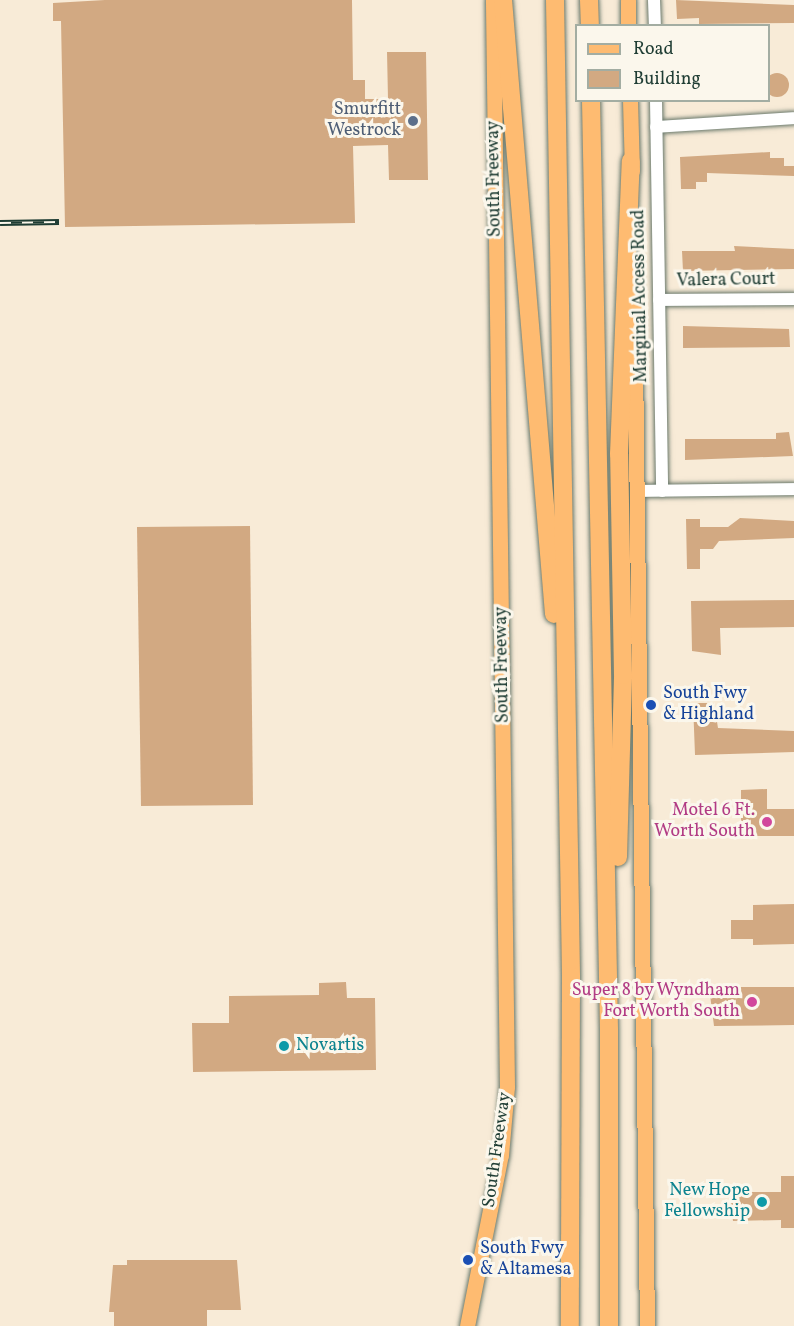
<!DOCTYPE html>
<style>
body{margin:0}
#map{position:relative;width:794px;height:1326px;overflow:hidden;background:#f8ebd7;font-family:Vollkorn,serif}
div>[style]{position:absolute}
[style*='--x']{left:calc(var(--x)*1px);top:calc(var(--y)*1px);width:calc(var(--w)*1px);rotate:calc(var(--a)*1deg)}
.building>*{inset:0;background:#d2a982}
.round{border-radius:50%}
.roads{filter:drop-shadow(0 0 2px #6b7a6d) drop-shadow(0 0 2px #6b7a6d)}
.minor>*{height:12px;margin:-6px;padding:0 6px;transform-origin:6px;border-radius:6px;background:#fff}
.major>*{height:15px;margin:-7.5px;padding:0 7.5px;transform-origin:7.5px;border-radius:7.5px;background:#febb71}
.highway>*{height:18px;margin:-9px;padding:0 9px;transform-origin:9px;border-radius:9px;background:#febb71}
.rail>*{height:6px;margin-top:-3px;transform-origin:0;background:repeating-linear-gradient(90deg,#fbf7ec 0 11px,#1f3d34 0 22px);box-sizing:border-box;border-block:2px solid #1f3d34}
.dots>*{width:16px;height:16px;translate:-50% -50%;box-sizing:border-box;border:3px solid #fbf7ec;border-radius:50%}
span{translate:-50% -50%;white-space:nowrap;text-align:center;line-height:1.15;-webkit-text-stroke:6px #fbf7ec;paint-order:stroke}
.service-label{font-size:18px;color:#4e5e75}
.right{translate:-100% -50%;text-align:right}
.street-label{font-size:18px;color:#1f3d34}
.transit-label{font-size:18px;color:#164399}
.left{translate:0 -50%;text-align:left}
.hotel-label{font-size:18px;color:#b23c85}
.culture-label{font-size:18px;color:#0d838f}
.legend{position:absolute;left:575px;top:24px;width:195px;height:78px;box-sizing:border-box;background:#fbf7ec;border:2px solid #a3ada2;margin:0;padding:8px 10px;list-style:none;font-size:18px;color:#1f3d34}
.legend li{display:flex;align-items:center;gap:12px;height:30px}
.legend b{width:30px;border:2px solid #a3ada2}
</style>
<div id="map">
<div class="building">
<i style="clip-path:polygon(105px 0,352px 0,353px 80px,365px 80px,365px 99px,388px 99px,387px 52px,426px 52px,428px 180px,389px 180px,388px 145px,353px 146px,355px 223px,65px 227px,61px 21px,53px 21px,53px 3px)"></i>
<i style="clip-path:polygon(676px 0,794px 5px,794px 23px,699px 24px,699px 18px,677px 19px)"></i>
<i class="round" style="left:765px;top:73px;width:24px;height:24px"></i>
<i style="clip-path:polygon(770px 152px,770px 158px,784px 158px,784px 166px,794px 166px,794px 176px,707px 173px,707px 182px,696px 182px,696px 189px,681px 189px,680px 157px)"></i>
<i style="clip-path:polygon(734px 246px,794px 249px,794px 269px,683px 271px,682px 251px,735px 251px)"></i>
<i style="clip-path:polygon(683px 326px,789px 329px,790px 347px,683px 348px)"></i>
<i style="clip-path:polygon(789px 432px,793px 456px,685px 460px,685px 439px,776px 439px,776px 433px)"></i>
<i style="clip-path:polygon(740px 518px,794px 521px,794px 538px,719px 541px,713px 549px,700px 549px,700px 569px,687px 569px,686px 519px,700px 519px,700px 527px,728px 527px)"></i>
<i style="clip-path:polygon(250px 526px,253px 805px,141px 806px,137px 527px)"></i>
<i style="clip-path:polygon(794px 600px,794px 627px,720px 628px,721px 655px,692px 651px,691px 601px)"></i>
<i style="clip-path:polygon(693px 703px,714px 703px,718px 728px,794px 731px,794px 752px,695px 755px)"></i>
<i style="clip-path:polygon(767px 789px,767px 809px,794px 809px,794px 836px,741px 836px,741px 790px)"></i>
<i style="clip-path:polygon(794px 904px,794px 944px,753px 945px,753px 939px,731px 939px,731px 920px,753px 920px,753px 905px)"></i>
<i style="clip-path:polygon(346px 982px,347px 998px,375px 998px,376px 1070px,193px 1072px,192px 1023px,229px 1023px,229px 996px,319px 995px,319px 983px)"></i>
<i style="clip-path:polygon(709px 987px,794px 987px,794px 1025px,714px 1026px)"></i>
<i style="clip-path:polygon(781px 1176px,794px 1176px,794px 1228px,781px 1228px,781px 1220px,733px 1221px,730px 1192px,781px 1192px)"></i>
<i style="clip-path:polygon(127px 1260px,237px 1260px,241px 1310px,207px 1310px,207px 1326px,114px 1326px,114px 1312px,109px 1312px,113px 1265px,127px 1265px)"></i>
</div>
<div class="roads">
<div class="minor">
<i style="--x:654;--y:0;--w:26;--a:88"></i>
<i style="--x:656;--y:100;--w:391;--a:89.1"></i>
<i style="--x:656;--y:127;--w:138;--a:-3.7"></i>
<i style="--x:659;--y:300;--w:135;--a:-0.4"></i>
<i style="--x:638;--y:491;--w:156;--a:-0.7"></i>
</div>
<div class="major">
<i style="--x:628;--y:0;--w:26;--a:90"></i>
<i style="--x:630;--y:100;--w:71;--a:88.4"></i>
<i style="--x:634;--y:279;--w:1047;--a:89.29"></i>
<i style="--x:467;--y:1326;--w:174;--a:-78.8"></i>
<i style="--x:501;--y:1155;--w:68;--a:-85"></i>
<i style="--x:507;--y:1087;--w:1087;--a:-90.74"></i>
</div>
<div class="highway">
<i style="--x:503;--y:0;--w:616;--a:85.25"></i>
<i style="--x:555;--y:0;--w:976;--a:89.06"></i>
<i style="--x:571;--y:976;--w:350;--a:90.2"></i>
<i style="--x:589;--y:0;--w:26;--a:88"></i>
<i style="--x:591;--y:100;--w:930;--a:88.89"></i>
<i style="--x:609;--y:1030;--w:296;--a:90"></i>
<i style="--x:618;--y:857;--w:182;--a:-88.4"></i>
<i style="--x:623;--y:675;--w:221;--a:-91"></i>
<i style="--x:619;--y:454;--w:293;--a:-87.7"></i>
</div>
</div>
<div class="rail">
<i style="--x:0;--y:223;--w:59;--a:-1"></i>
</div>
<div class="dots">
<i style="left:413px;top:121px;background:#5c6f8a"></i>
<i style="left:651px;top:705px;background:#1a4fb4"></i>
<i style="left:767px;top:822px;background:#d1479c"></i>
<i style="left:752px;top:1002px;background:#d1479c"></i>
<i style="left:284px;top:1046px;background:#0f9aa8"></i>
<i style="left:762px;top:1202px;background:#0f9aa8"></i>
<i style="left:468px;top:1260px;background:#1a4fb4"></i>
</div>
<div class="service-label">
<span class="right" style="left:401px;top:121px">Smurfitt<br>Westrock</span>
</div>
<div class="street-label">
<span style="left:495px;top:179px;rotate:-91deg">South Freeway</span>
<span style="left:726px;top:281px;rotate:-1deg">Valera Court</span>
<span style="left:641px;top:296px;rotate:-91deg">Marginal Access Road</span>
<span style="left:503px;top:665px;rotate:-91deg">South Freeway</span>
<span style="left:498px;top:1150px;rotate:-82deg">South Freeway</span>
</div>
<div class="transit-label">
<span class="left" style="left:663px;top:705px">South Fwy<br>&amp; Highland</span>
<span class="left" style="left:480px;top:1260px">South Fwy<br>&amp; Altamesa</span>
</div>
<div class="hotel-label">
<span class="right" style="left:755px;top:822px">Motel 6 Ft.<br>Worth South</span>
<span class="right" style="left:740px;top:1002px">Super 8 by Wyndham<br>Fort Worth South</span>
</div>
<div class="culture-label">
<span class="left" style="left:296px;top:1046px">Novartis</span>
<span class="right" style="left:750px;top:1202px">New Hope<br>Fellowship</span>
</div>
<ul class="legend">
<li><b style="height:8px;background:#febb71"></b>Road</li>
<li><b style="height:16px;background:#d2a982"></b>Building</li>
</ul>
</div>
